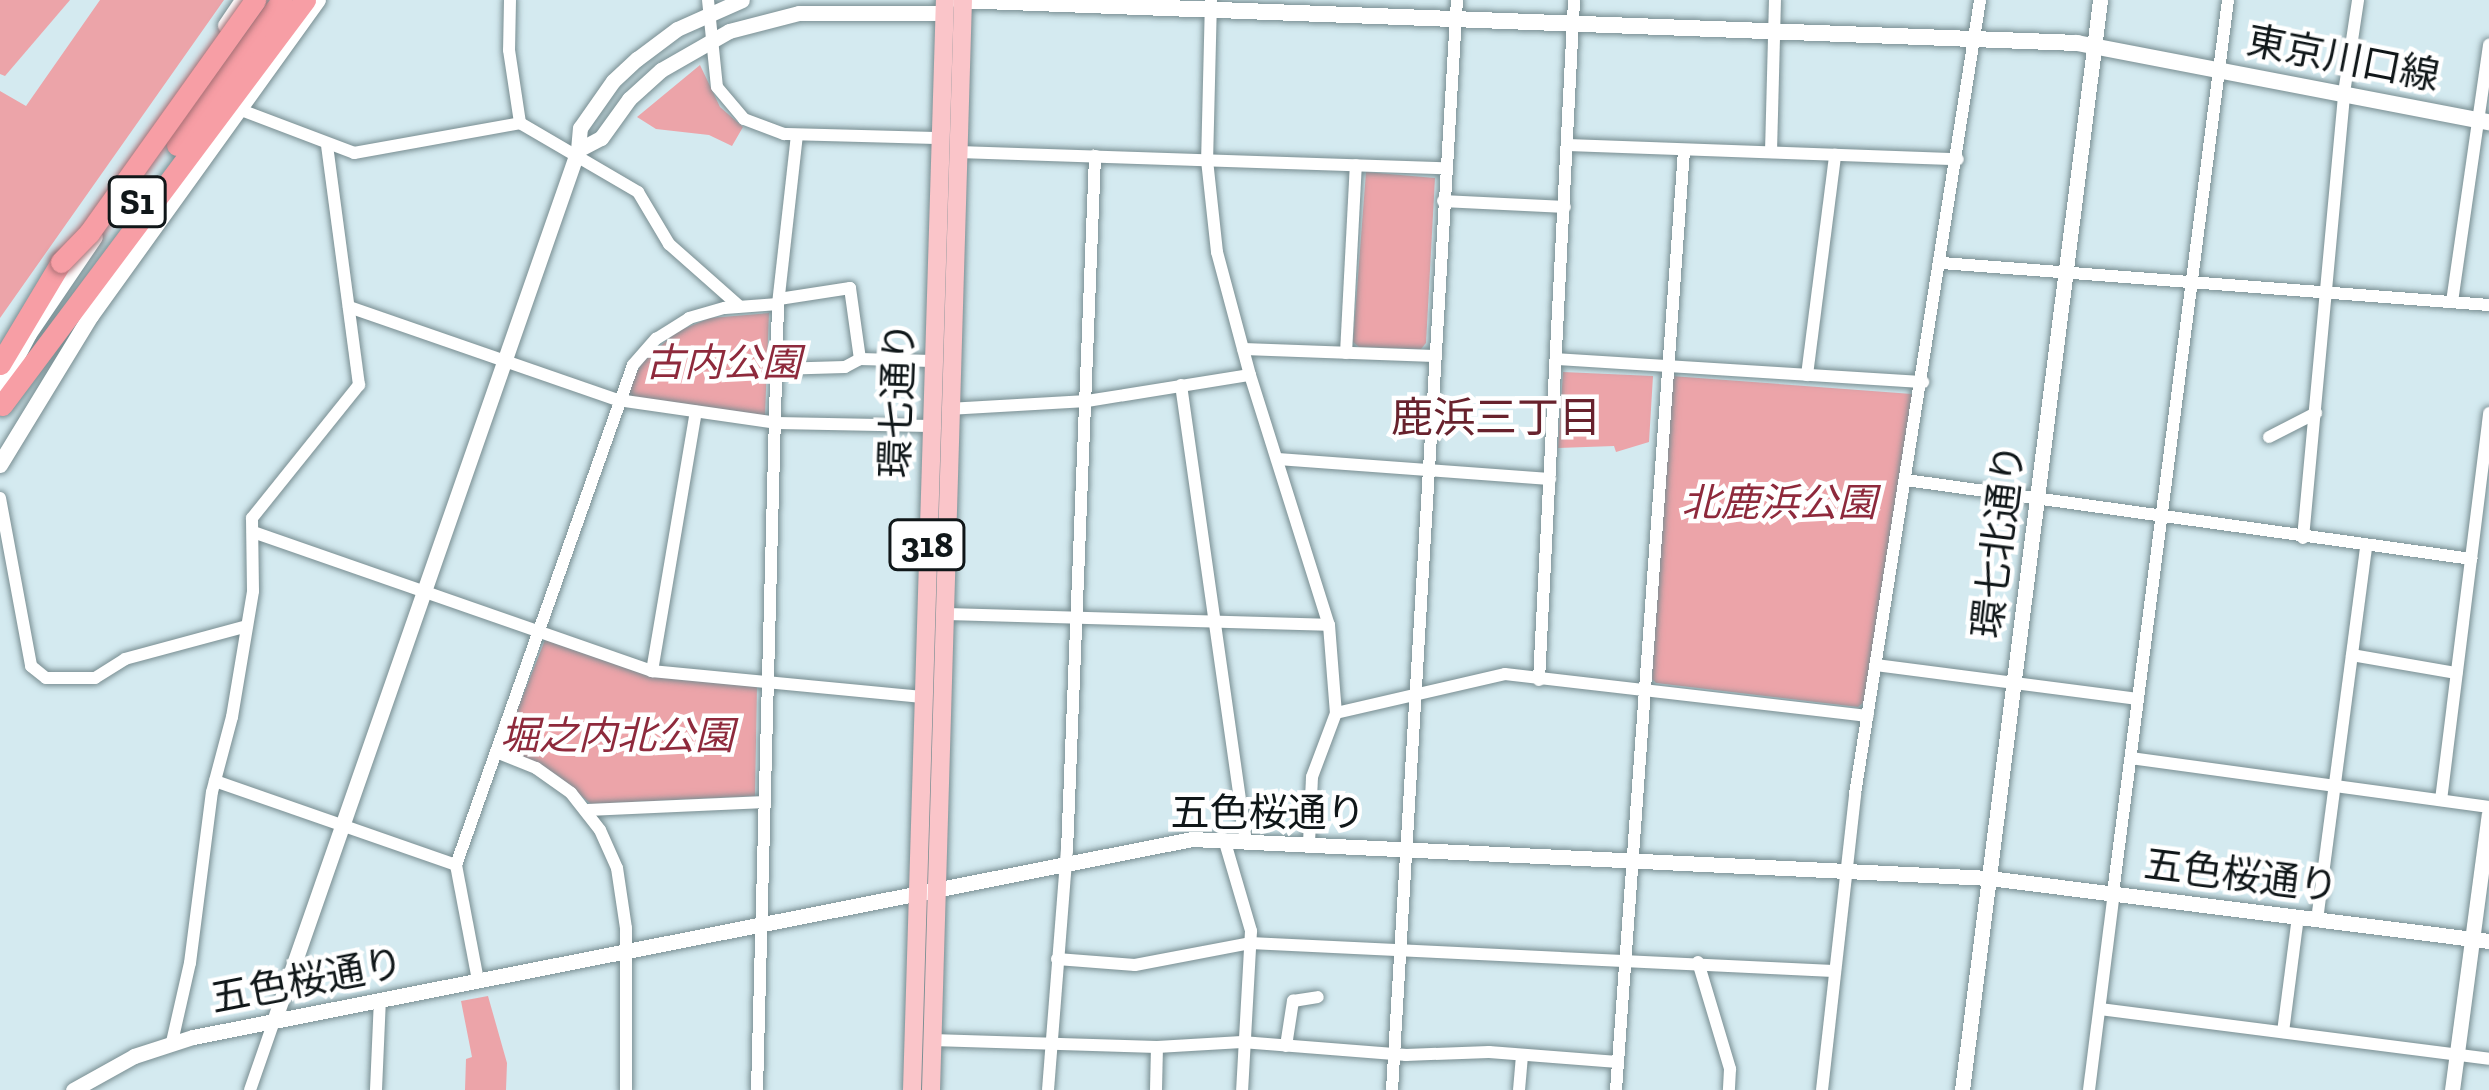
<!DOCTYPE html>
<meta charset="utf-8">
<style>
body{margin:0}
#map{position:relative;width:2489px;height:1090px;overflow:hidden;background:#d4eaf0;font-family:"Zilla Slab","Noto Sans JP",serif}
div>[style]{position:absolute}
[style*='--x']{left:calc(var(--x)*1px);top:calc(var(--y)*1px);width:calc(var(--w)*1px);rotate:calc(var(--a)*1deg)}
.green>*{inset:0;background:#eca4a9}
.roads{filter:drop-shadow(0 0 3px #788d91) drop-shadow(0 0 3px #788d91)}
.minor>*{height:12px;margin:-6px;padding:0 6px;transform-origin:6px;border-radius:6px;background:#fff}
.tertiary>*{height:15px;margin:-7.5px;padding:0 7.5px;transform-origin:7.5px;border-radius:7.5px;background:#fff}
.secondary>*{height:16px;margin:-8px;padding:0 8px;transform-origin:8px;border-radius:8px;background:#fff}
.primary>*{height:18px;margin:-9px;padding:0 9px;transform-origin:9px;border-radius:9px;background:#fac5c9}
.motorway>*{height:21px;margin:-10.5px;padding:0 10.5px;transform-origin:10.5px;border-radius:10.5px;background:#f79ea5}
.bridges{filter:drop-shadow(0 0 3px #a66f74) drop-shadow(0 0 3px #a66f74)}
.motorway-bridge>*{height:21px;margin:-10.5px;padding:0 10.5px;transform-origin:10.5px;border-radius:10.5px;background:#f79ea5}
span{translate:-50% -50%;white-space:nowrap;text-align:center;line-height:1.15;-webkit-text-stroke:9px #fff;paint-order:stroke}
.shield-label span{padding:3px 9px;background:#fff;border:3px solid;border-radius:9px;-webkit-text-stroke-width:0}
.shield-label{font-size:36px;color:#101719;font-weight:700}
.street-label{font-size:39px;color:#101719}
.park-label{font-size:39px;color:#8e2a3c;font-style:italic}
.neighbourhood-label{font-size:42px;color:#68222d}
</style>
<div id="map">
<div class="green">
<i style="clip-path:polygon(0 0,70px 0,5px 76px,0 74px)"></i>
<i style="clip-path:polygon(100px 0,224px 0,0 318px,0 91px,26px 106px)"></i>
<i style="clip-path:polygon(700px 65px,720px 107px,743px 127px,732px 146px,709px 135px,656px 129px,637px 117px)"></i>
<i style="clip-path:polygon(1366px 172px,1435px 178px,1426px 343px,1421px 349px,1359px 347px,1353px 342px)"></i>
<i style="clip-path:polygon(769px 313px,765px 416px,629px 398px,626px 392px,642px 363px,676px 332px,710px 318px)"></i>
<i style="clip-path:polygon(1563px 372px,1653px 376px,1649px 442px,1616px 452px,1614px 446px,1558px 448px)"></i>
<i style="clip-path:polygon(1672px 376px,1912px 394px,1864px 702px,1858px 707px,1656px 683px,1652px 679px)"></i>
<i style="clip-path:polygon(545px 640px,650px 676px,757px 687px,755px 796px,591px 804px,557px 775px,509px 752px,504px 744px)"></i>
<i style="clip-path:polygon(488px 996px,507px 1063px,506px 1090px,465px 1090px,466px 1059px,472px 1057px,461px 1001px)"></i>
</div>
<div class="roads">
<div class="minor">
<i style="--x:510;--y:0;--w:50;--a:91.1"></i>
<i style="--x:509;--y:50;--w:74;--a:81.4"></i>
<i style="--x:520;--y:123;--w:137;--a:30.3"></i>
<i style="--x:638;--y:192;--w:61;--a:59.2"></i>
<i style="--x:669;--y:244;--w:94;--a:41.5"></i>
<i style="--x:708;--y:0;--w:87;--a:84.1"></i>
<i style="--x:717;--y:87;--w:42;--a:49.8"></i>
<i style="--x:744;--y:119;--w:43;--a:20.6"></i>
<i style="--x:784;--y:134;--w:155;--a:1.5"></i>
<i style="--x:1211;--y:0;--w:160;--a:91.4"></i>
<i style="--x:1207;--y:160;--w:93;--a:83.8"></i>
<i style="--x:1217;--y:252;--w:127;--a:75"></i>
<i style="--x:1250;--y:375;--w:262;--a:72.5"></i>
<i style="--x:1329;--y:625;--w:88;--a:85.5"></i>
<i style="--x:1336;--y:713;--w:68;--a:110.6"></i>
<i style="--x:1312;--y:777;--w:66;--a:92.6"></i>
<i style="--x:241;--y:110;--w:121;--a:20.8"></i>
<i style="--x:354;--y:153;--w:169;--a:-10.2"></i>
<i style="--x:1567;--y:145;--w:391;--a:2.1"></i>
<i style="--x:957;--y:152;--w:488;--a:1.9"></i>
<i style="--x:1771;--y:152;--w:152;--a:-88.5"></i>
<i style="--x:1443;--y:201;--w:122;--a:2.8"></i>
<i style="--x:1942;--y:263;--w:549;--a:4.39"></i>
<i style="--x:779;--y:299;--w:72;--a:-8.8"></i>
<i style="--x:850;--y:288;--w:72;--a:82"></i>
<i style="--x:860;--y:359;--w:72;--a:1.6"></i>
<i style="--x:2452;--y:302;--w:260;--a:-81.8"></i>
<i style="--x:349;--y:307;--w:285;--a:19.1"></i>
<i style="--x:618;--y:400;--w:161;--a:8.2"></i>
<i style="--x:777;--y:423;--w:153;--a:1.1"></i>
<i style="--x:1243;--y:349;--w:192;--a:2.1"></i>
<i style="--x:1346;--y:353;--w:188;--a:-87"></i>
<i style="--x:1556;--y:359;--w:368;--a:3.6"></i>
<i style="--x:777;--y:369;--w:68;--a:-1.7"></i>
<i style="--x:845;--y:367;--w:17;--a:-28"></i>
<i style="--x:1807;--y:375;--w:222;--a:-82.7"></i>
<i style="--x:1181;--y:385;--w:459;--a:81.9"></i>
<i style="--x:948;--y:409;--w:139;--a:-3.3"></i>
<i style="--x:1087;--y:401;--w:165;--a:-9.1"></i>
<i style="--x:2269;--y:437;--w:53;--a:-27.1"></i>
<i style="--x:1277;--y:459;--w:274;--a:4.2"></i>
<i style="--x:1906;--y:480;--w:571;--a:7.95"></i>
<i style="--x:0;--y:498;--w:171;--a:79.5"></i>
<i style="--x:31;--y:666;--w:19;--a:39"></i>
<i style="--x:46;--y:678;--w:49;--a:0"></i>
<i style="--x:95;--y:678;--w:36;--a:-32"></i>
<i style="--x:125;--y:659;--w:126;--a:-15.1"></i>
<i style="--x:253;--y:532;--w:423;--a:19.2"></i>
<i style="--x:652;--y:671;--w:271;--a:5.5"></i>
<i style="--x:2303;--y:538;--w:447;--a:-84.7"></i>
<i style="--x:2344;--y:93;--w:94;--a:-81.4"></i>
<i style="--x:944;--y:614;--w:385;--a:1.6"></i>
<i style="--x:2352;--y:655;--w:106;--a:9.8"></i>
<i style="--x:1876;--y:665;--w:264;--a:7.4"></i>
<i style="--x:652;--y:671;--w:263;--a:-80.4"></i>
<i style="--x:1539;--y:680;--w:681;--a:-87.05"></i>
<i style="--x:1336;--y:713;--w:173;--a:-13"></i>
<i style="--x:1505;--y:674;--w:365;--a:6.6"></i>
<i style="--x:496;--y:752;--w:43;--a:21.8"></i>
<i style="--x:536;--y:768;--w:43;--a:35.5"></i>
<i style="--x:571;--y:793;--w:47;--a:51.9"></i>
<i style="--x:600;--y:830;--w:42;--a:65.9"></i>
<i style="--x:617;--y:868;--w:61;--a:81.5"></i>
<i style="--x:626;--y:928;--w:162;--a:90"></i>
<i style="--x:2131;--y:758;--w:361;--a:7.8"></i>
<i style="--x:215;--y:781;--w:255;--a:19.2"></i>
<i style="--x:456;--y:865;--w:117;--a:79.2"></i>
<i style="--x:2441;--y:800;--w:390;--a:-82.9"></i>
<i style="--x:588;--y:810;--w:177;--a:-2.6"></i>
<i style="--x:1224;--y:839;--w:96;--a:73.6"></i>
<i style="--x:1251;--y:931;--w:159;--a:93.2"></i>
<i style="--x:456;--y:865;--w:530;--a:-70.51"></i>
<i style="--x:633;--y:365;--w:35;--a:-49"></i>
<i style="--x:656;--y:339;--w:39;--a:-32"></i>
<i style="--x:689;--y:318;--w:37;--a:-16"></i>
<i style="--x:725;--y:308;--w:53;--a:-4.3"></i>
<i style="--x:2113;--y:893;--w:900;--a:-82.66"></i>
<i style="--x:2317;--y:920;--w:376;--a:-82.5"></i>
<i style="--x:1057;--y:959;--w:78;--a:4.4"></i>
<i style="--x:1135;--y:965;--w:117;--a:-10.8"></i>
<i style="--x:1250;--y:943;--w:584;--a:2.75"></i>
<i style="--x:1698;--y:962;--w:112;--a:73.3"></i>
<i style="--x:1730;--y:1069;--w:21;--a:93"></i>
<i style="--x:2100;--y:1009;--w:392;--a:7.3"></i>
<i style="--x:2283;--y:1032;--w:116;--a:-82.6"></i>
<i style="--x:932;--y:1040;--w:225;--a:1.8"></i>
<i style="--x:1157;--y:1047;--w:85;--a:-3.4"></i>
<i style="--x:1242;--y:1042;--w:165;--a:4.5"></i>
<i style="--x:1406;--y:1055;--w:83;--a:-2.1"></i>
<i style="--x:1489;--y:1052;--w:129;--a:4.4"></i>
<i style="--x:172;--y:1042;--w:81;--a:-77.2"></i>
<i style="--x:190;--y:963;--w:172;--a:-82.7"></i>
<i style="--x:212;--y:792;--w:78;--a:-75.1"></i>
<i style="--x:232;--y:717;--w:128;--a:-80.5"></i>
<i style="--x:253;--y:591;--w:73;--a:-90.8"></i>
<i style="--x:252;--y:518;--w:171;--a:-51.2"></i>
<i style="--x:359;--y:385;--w:241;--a:-97.6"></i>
<i style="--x:1286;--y:1046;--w:46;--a:-81.2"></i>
<i style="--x:1293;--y:1001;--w:25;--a:-9"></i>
<i style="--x:250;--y:1090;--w:73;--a:-70.8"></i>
<i style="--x:376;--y:1090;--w:90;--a:-87.5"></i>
<i style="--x:757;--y:1090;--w:786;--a:-88.47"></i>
<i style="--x:778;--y:304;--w:170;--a:-83.6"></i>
<i style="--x:1048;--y:1090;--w:240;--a:-85.5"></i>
<i style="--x:1067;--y:851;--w:696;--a:-87.69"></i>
<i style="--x:1156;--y:1090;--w:43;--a:-88.7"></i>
<i style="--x:1392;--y:1090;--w:1092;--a:-86.59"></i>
<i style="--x:1519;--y:1090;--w:35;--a:-85"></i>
<i style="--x:1616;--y:1090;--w:942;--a:-85.86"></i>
<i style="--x:1822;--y:1090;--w:298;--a:-83.6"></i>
<i style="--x:1855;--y:794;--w:804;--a:-81.05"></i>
<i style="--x:2089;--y:1090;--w:199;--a:-82.8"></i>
</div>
<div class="tertiary">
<i style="--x:225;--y:25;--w:30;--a:-56"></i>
<i style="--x:578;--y:150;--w:26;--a:-28"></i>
<i style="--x:601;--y:138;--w:48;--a:-54.3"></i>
<i style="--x:629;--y:99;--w:43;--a:-42.2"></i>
<i style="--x:661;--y:70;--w:78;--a:-29.8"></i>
<i style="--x:729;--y:31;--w:72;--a:-14.4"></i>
<i style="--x:799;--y:13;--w:146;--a:0"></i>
<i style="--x:274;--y:1021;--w:923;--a:-70.76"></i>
<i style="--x:578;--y:150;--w:22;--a:-85"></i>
<i style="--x:580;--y:128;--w:57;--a:-54.9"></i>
<i style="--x:613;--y:81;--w:33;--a:-43"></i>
<i style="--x:637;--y:59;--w:50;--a:-36.9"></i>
<i style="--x:677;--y:29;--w:71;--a:-24"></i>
<i style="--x:73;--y:1090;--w:70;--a:-29.1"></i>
<i style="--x:134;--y:1056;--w:62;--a:-17.9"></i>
<i style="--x:193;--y:1037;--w:1018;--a:-11.21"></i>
<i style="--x:1192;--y:839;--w:798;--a:2.8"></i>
<i style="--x:1989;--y:878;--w:504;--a:7.18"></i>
<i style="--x:1962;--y:1090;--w:1099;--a:-82.78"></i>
<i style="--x:2452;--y:1090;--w:278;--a:-82.4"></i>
</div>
<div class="secondary">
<i style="--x:958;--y:0;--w:1120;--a:2.2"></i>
<i style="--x:2077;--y:43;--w:420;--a:10.9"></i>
<i style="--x:0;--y:389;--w:62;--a:-62.2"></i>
<i style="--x:29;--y:334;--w:117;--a:-55.8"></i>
<i style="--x:0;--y:465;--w:175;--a:-58.6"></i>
<i style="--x:91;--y:316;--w:389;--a:-54.3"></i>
</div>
<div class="primary">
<i style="--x:912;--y:1090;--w:1090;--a:-88.27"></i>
<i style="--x:931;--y:1090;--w:1090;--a:-88.32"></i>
</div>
<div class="motorway">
<i style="--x:177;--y:145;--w:179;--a:-54.1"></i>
<i style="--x:0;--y:364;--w:119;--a:-59.1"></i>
<i style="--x:2;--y:405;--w:506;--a:-53.2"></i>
</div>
</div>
<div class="bridges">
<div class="motorway-bridge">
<i style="--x:61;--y:262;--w:40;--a:-46"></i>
<i style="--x:89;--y:233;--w:286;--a:-54.5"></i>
</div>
</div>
<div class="shield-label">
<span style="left:137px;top:202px">S1</span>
<span style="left:927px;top:545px">318</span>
</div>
<div class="street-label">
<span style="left:2343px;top:59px;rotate:11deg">東京川口線</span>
<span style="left:898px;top:400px;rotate:-88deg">環七通り</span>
<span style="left:1999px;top:541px;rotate:-83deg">環七北通り</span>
<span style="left:1268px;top:813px">五色桜通り</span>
<span style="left:2241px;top:876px;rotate:7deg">五色桜通り</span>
<span style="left:307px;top:981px;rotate:-11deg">五色桜通り</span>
</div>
<div class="park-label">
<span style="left:723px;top:363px">古内公園</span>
<span style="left:1779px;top:503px">北鹿浜公園</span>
<span style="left:617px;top:736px">堀之内北公園</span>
</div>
<div class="neighbourhood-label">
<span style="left:1496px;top:418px">鹿浜三丁目</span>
</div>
</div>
